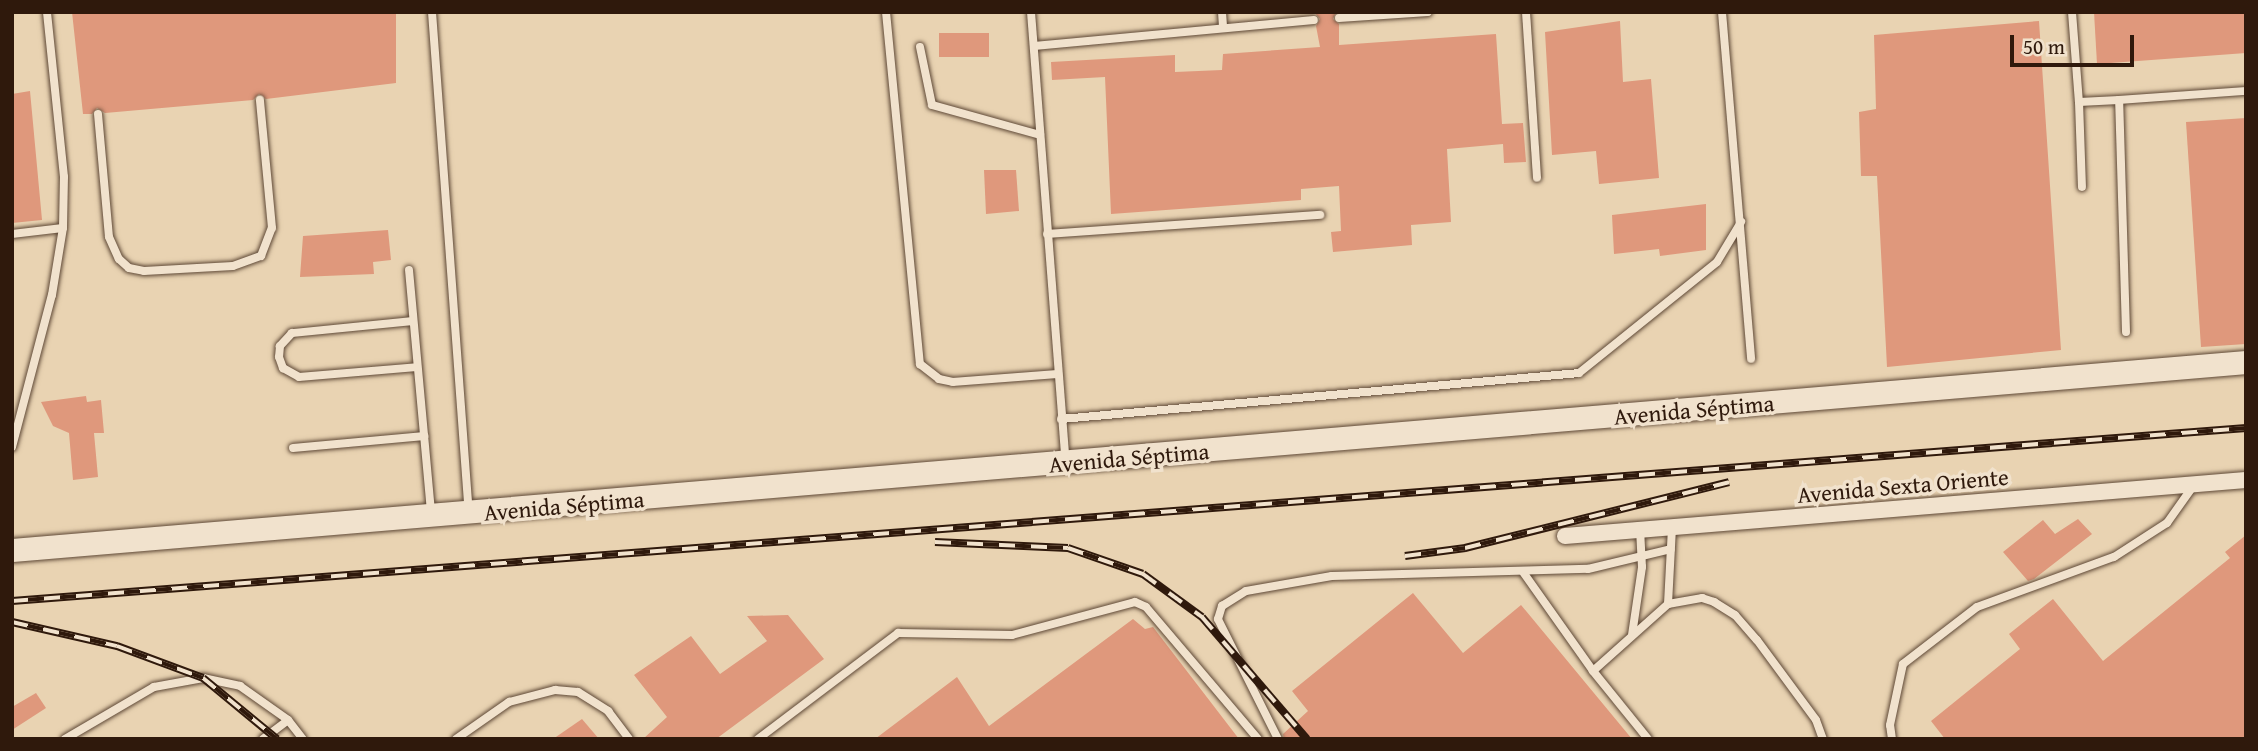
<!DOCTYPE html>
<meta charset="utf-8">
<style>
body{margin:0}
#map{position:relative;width:2258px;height:751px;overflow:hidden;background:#e9d3b2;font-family:"Gentium Book Plus",serif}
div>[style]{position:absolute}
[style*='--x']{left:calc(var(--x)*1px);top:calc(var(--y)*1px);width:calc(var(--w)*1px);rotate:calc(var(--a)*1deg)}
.building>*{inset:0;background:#df987c}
.roads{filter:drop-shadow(0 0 2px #5e4836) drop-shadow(0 0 2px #5e4836)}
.lane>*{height:8px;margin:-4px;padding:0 4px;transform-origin:4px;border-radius:4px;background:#f1e2cd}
.street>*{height:16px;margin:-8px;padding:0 8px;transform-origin:8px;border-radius:8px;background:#f1e2cd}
.secondary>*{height:23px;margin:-11.5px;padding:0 11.5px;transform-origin:11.5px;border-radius:11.5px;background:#f1e2cd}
.rail>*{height:8px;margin-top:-4px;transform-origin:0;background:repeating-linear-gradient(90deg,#f1e2cd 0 16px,#2f190c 0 32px);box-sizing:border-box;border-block:2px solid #2f190c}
span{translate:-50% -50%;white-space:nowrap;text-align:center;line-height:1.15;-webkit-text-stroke:7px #f1e2cd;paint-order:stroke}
.street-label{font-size:23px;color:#2f190c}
.frame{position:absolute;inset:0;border:14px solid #2f190c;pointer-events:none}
.scale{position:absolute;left:2010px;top:35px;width:124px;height:32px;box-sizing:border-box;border:4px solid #2f190c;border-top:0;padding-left:9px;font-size:21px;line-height:24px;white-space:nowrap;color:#2f190c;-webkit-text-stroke:5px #f1e2cd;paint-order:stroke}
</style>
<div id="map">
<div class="building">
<i style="clip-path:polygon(72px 12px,396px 12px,396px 83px,266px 99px,259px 94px,253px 100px,105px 113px,97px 108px,92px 114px,83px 114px)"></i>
<i style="clip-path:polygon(1314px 12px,1336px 12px,1333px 19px,1339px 24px,1339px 45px,1496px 34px,1502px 124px,1523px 123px,1526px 162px,1504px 163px,1503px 144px,1447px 149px,1451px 222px,1411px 225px,1412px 245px,1333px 252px,1331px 232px,1341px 231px,1339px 186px,1301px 189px,1301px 200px,1111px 214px,1105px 77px,1052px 80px,1051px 62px,1175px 55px,1175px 72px,1222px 70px,1223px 54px,1320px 47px,1316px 26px,1320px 19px)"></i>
<i style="clip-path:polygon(2094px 12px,2246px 12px,2246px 53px,2097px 64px)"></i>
<i style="clip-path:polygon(1620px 21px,1623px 82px,1651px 79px,1659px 178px,1599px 184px,1596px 151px,1552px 155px,1545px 32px)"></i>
<i style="clip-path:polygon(2039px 21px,2061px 350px,1887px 367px,1877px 176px,1861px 176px,1859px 112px,1876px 109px,1874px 35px)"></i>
<i style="clip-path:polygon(939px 33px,989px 33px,989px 57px,939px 57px)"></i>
<i style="clip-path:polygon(30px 91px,42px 220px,12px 223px,12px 94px)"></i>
<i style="clip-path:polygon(2246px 118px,2246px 344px,2201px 347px,2186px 122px)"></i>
<i style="clip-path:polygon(984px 170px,1016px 170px,1019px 211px,986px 214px)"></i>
<i style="clip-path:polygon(1706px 204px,1706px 250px,1660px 256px,1659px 249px,1614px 254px,1612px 215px)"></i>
<i style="clip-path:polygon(388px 230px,391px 260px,373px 262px,374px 274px,300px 277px,303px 236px)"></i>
<i style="clip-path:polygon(86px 396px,87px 402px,101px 400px,104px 433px,94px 433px,98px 477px,73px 480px,69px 433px,53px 426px,41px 402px)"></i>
<i style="clip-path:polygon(2078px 519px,2092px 534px,2034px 579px,2028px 581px,2003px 552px,2043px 520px,2055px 534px)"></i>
<i style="clip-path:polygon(2246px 535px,2246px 739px,1945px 739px,1931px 721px,2020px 649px,2009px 634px,2053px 599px,2103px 661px,2230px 558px,2225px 552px)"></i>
<i style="clip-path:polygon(1413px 593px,1463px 653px,1521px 605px,1632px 739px,1284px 739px,1283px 734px,1308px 711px,1292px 691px)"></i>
<i style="clip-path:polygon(788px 615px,824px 659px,716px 739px,643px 739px,667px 717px,634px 675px,691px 636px,720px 674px,767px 641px,747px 616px)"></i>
<i style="clip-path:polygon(1133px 619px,1145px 629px,1153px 627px,1239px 739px,875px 739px,957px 677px,989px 726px)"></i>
<i style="clip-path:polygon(36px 693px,46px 708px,12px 730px,12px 707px)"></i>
<i style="clip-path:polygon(582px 719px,599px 739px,553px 739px)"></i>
</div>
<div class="roads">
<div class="lane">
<i style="--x:432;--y:12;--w:497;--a:85.8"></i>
<i style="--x:886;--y:12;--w:354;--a:84.5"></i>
<i style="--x:920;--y:364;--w:24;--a:38"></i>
<i style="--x:939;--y:379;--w:14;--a:12"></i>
<i style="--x:953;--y:382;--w:104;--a:-4.4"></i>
<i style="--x:1031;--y:12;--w:446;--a:85.6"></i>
<i style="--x:1222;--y:12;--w:15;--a:86"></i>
<i style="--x:1526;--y:12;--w:166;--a:86.2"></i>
<i style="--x:1722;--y:12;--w:348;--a:85.2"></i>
<i style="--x:2072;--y:12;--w:90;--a:85.6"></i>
<i style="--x:2079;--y:102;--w:40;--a:-2.9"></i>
<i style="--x:1339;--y:18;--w:89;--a:-3.9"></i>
<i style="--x:1034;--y:46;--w:281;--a:-5.3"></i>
<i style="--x:920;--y:47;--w:59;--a:78.3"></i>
<i style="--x:932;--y:105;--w:112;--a:15.5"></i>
<i style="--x:2079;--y:102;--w:85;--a:88"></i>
<i style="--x:98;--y:114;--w:123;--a:84.9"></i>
<i style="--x:109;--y:237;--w:24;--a:66"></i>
<i style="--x:119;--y:259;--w:13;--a:42"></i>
<i style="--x:129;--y:268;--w:15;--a:11"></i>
<i style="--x:144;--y:271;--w:89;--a:-3.2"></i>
<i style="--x:233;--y:266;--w:30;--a:-20"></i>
<i style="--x:261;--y:256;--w:30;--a:-69"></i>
<i style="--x:272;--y:228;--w:129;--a:-95.4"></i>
<i style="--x:12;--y:234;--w:51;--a:-6.7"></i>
<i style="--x:63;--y:228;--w:51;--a:-88.9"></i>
<i style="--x:64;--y:177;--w:166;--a:-95.9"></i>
<i style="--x:1047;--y:234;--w:274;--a:-4"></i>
<i style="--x:409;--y:270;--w:245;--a:84.8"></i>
<i style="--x:413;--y:321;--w:122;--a:174.3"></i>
<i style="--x:292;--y:333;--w:18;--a:133"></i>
<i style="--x:280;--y:346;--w:11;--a:95"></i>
<i style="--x:279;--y:357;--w:12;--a:70"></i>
<i style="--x:283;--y:368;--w:18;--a:29"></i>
<i style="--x:299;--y:377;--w:118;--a:-4.8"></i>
<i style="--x:2126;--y:332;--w:232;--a:-91.7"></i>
<i style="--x:2119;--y:100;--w:127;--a:-4.1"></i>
<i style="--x:1061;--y:419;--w:520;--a:-5.07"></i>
<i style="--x:1579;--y:373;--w:177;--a:-38.8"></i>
<i style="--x:1717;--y:262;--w:47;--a:-59"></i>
<i style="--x:12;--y:447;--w:157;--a:-75.3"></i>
<i style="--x:52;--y:295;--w:68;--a:-80.7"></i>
<i style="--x:293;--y:448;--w:132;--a:-5.2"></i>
<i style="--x:1523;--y:572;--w:121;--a:54.7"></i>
<i style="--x:1593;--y:671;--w:101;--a:-41.8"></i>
<i style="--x:1668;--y:604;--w:35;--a:-10"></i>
<i style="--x:1702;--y:598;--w:13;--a:18"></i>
<i style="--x:1714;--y:602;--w:25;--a:32"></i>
<i style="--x:1735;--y:615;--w:33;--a:49"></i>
<i style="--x:1757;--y:640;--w:99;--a:53.6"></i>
<i style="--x:1816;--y:720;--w:20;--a:70"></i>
<i style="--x:1668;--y:604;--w:76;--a:-87"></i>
<i style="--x:1632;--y:635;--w:69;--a:-81.6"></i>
<i style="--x:1642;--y:567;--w:36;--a:-93"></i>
<i style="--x:1593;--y:671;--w:87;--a:51"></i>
<i style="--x:65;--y:739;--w:103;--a:-30.3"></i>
<i style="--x:154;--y:687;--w:50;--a:-10.4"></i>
<i style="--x:203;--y:678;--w:38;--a:12"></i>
<i style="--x:240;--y:686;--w:59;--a:35.3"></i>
<i style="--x:288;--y:720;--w:24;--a:52"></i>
<i style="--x:263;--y:739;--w:31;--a:-37"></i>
<i style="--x:456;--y:739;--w:65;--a:-34.9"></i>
<i style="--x:509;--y:702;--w:48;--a:-14.6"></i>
<i style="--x:555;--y:690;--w:23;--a:5"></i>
<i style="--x:578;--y:692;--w:36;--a:32"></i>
<i style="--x:608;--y:711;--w:35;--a:53"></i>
<i style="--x:758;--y:739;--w:176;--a:-37.1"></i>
<i style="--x:898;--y:633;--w:114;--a:1"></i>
<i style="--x:1012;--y:635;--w:127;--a:-15"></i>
<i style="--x:1135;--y:602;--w:12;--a:24"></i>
<i style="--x:1146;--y:607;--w:173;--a:49.7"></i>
<i style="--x:1278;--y:739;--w:134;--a:-116.6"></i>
<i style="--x:1218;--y:619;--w:14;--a:-73"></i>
<i style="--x:1222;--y:606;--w:28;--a:-32"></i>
<i style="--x:1246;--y:591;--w:87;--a:-9.9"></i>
<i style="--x:1332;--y:576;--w:256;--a:-1.6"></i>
<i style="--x:1588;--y:569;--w:85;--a:-13.5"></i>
<i style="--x:1892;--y:739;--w:14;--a:-98"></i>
<i style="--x:1890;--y:725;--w:62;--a:-78"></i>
<i style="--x:1903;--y:664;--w:93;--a:-37.6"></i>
<i style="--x:1977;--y:607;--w:146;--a:-20.1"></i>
<i style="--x:2114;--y:557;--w:63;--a:-32.7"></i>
<i style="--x:2167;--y:523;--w:47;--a:-54.6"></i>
</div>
<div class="street">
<i style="--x:1565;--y:536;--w:683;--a:-4.7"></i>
</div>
<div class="secondary">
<i style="--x:12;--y:550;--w:2242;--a:-4.81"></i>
</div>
</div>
<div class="rail">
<i style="--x:935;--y:542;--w:133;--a:2.6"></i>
<i style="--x:1068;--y:548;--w:79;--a:19.1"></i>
<i style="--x:1143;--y:574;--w:73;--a:36.1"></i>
<i style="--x:1202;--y:617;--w:161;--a:49.3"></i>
<i style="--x:1405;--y:556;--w:61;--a:-7.6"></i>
<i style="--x:1465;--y:548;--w:272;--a:-14"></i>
<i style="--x:12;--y:601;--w:2241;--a:-4.43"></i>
<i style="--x:12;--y:622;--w:108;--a:12.9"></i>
<i style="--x:117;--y:646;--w:92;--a:20.4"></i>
<i style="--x:203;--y:678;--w:96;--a:39.5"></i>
</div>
<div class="street-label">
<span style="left:1694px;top:410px;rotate:-5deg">Avenida Séptima</span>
<span style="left:1129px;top:458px;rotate:-5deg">Avenida Séptima</span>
<span style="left:1903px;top:486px;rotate:-5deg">Avenida Sexta Oriente</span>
<span style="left:564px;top:506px;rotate:-5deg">Avenida Séptima</span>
</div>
<div class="frame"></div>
<div class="scale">50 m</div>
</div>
